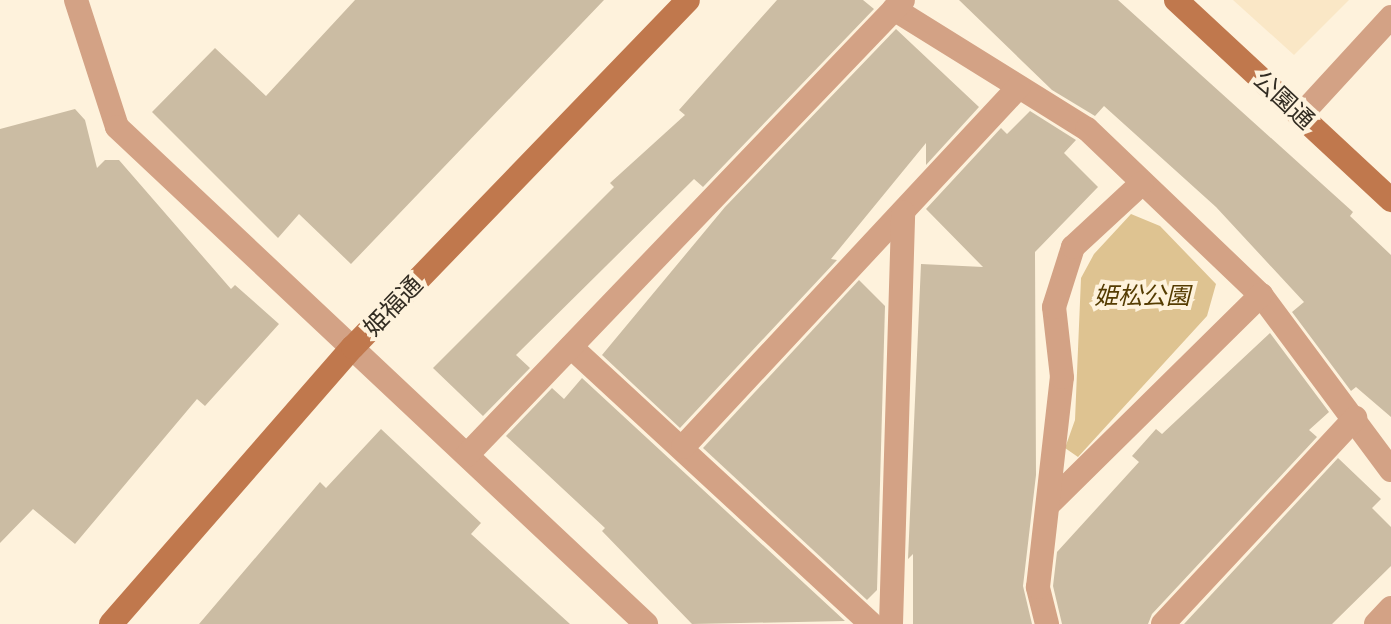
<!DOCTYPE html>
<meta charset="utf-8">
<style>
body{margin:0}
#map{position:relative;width:1391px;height:624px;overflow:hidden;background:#fef2dc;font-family:"PT Serif","Noto Sans JP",serif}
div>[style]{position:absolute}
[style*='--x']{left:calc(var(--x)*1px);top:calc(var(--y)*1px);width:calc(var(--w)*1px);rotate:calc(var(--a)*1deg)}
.built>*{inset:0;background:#fae7c6}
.green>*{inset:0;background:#dec391}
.building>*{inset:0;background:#cbbca3}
.street>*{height:24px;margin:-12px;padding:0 12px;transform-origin:12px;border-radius:12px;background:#d3a285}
.secondary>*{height:24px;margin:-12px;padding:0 12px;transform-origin:12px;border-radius:12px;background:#c0784d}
span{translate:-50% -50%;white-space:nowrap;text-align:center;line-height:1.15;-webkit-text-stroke:8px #fef2dc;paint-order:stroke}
.street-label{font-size:24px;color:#322c22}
.park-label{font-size:24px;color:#553c02;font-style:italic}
</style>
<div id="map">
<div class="built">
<i style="clip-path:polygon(1233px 0,1349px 0,1294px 55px)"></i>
</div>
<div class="green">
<i style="clip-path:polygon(1131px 214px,1160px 226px,1216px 284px,1207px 316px,1078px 457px,1065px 448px,1075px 420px,1081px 278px,1094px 254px)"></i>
</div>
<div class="building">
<i style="clip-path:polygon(355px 0,604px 0,351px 264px,299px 214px,278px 238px,152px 112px,215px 48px,266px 96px)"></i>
<i style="clip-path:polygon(777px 0,863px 0,874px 9px,703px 187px,694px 179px,516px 355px,530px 368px,483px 416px,433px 368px,614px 187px,610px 183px,685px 115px,679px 110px)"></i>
<i style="clip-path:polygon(959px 0,1118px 0,1353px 212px,1350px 216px,1391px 255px,1391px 417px,1356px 387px,1351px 391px,1292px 312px,1304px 302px,1216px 207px,1104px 106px,1095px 116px,1052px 90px)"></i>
<i style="clip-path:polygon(896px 29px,979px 107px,926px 165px,926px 143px,831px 259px,837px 260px,680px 428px,602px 355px,725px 207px)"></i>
<i style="clip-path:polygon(75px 109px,85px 120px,97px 168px,105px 160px,119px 160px,231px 289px,235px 285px,279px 324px,205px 406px,197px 399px,75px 544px,33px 509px,0 543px,0 129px)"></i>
<i style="clip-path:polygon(1030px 111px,1076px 140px,1064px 153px,1098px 187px,1035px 252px,1036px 475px,1023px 586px,1032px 624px,913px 624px,913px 554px,908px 559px,921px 264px,983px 267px,926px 209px,1001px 128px,1007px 134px)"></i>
<i style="clip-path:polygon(859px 280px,885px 306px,877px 590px,867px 600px,703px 448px)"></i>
<i style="clip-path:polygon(1270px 333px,1329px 412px,1309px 430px,1317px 437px,1152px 614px,1148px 624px,1062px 624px,1053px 586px,1057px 552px,1139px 462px,1132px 456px,1156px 429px,1162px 434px)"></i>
<i style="clip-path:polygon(582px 378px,845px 621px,692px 624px,602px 531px,605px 528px,506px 436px,552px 388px,564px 399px)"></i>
<i style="clip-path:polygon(381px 429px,481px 523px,471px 534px,570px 624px,199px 624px,320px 482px,326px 488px)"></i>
<i style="clip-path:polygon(1338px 458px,1381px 499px,1372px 508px,1391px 527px,1391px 566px,1332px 624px,1184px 624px)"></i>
</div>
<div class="street">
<i style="--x:76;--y:0;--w:133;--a:72.1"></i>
<i style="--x:117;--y:127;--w:726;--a:43.21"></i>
<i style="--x:894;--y:9;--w:227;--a:31.9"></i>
<i style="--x:1087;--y:129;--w:240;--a:43.7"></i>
<i style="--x:1261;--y:295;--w:218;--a:53.4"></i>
<i style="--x:1301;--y:115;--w:133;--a:-47.4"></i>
<i style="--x:571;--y:347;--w:408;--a:42.7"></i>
<i style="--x:683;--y:447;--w:492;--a:-47"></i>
<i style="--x:467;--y:455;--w:630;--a:-46.22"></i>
<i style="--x:1049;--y:504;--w:298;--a:-44.6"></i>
<i style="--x:891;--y:624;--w:412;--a:-88.3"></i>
<i style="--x:1047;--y:624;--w:38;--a:-104"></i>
<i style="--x:1038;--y:587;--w:211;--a:-83.5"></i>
<i style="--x:1062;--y:377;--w:70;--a:-96.5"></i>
<i style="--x:1054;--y:307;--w:63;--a:-72.4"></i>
<i style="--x:1073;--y:247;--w:94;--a:-42.8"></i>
<i style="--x:1163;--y:624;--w:282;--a:-47"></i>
<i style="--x:1376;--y:624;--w:22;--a:-47"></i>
</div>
<div class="secondary">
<i style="--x:1176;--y:0;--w:294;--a:42.9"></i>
<i style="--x:111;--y:624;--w:368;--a:-48.9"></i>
<i style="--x:353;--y:347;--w:482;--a:-46"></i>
</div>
<div class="street-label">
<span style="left:1284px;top:100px;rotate:43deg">公園通</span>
<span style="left:393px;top:306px;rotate:-46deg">姫福通</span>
</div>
<div class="park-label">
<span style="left:1142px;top:296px">姫松公園</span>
</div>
</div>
